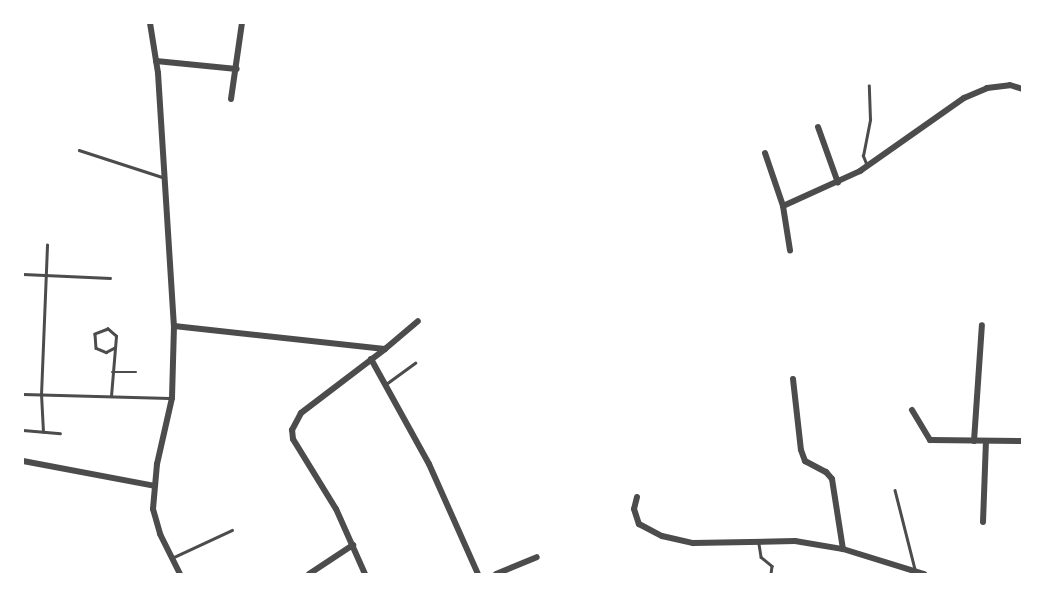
<!DOCTYPE html>
<style>
body{margin:0}
#map{position:relative;width:1045px;height:597px;overflow:hidden;background:#fff;font-family:"Fira Sans Condensed",sans-serif}
div>[style]{position:absolute}
[style*='--x']{left:calc(var(--x)*1px);top:calc(var(--y)*1px);width:calc(var(--w)*1px);rotate:calc(var(--a)*1deg)}
.service>*{height:2.5px;margin:-1.25px;padding:0 1.25px;transform-origin:1.25px;border-radius:1.25px;background:#4c4c4c}
.minor>*{height:6px;margin:-3px;padding:0 3px;transform-origin:3px;border-radius:3px;background:#4c4c4c}
span{translate:-50% -50%;white-space:nowrap;text-align:center;line-height:1.15;-webkit-text-stroke:6px #fff;paint-order:stroke}
.frame{position:absolute;inset:0;border:24px solid #fff;pointer-events:none}
</style>
<div id="map">
<div class="service">
<i style="--x:79;--y:150;--w:87;--a:18"></i>
<i style="--x:867;--y:166;--w:11;--a:-112"></i>
<i style="--x:863;--y:156;--w:37;--a:-79"></i>
<i style="--x:870;--y:120;--w:34;--a:-92"></i>
<i style="--x:23;--y:274;--w:87;--a:2.6"></i>
<i style="--x:112;--y:372;--w:24;--a:0"></i>
<i style="--x:386;--y:384;--w:36;--a:-36"></i>
<i style="--x:23;--y:394;--w:146;--a:1.6"></i>
<i style="--x:111;--y:396;--w:60;--a:-85.2"></i>
<i style="--x:116;--y:336;--w:11;--a:-139"></i>
<i style="--x:108;--y:329;--w:14;--a:159"></i>
<i style="--x:95;--y:334;--w:14;--a:86"></i>
<i style="--x:96;--y:348;--w:11;--a:22"></i>
<i style="--x:106;--y:352;--w:9;--a:-27"></i>
<i style="--x:23;--y:430;--w:37;--a:5"></i>
<i style="--x:43;--y:432;--w:37;--a:-93"></i>
<i style="--x:41;--y:395;--w:150;--a:-87.7"></i>
<i style="--x:895;--y:490;--w:81;--a:75.8"></i>
<i style="--x:759;--y:544;--w:13;--a:81"></i>
<i style="--x:761;--y:557;--w:14;--a:39"></i>
<i style="--x:772;--y:566;--w:8;--a:97"></i>
<i style="--x:172;--y:558;--w:66;--a:-25"></i>
</div>
<div class="minor">
<i style="--x:150;--y:23;--w:51;--a:80.9"></i>
<i style="--x:158;--y:73;--w:254;--a:86.4"></i>
<i style="--x:174;--y:326;--w:72;--a:91.6"></i>
<i style="--x:172;--y:398;--w:68;--a:102.8"></i>
<i style="--x:157;--y:464;--w:45;--a:95.1"></i>
<i style="--x:153;--y:509;--w:26;--a:74"></i>
<i style="--x:160;--y:534;--w:45;--a:63.4"></i>
<i style="--x:156;--y:61;--w:81;--a:5.6"></i>
<i style="--x:231;--y:99;--w:77;--a:-81.8"></i>
<i style="--x:818;--y:127;--w:59;--a:70.3"></i>
<i style="--x:765;--y:153;--w:56;--a:71.2"></i>
<i style="--x:783;--y:206;--w:45;--a:81"></i>
<i style="--x:783;--y:206;--w:85;--a:-24.4"></i>
<i style="--x:860;--y:171;--w:127;--a:-35.1"></i>
<i style="--x:964;--y:98;--w:25;--a:-23"></i>
<i style="--x:987;--y:88;--w:23;--a:-7"></i>
<i style="--x:1010;--y:85;--w:13;--a:18"></i>
<i style="--x:174;--y:326;--w:212;--a:6.2"></i>
<i style="--x:385;--y:349;--w:43;--a:-40.3"></i>
<i style="--x:371;--y:359;--w:120;--a:61.1"></i>
<i style="--x:429;--y:464;--w:120;--a:66"></i>
<i style="--x:793;--y:379;--w:71;--a:83.6"></i>
<i style="--x:801;--y:450;--w:12;--a:70"></i>
<i style="--x:805;--y:461;--w:24;--a:28"></i>
<i style="--x:826;--y:472;--w:9;--a:49"></i>
<i style="--x:832;--y:479;--w:71;--a:81.1"></i>
<i style="--x:912;--y:410;--w:35;--a:59"></i>
<i style="--x:930;--y:440;--w:92;--a:0.6"></i>
<i style="--x:974;--y:441;--w:116;--a:-86.1"></i>
<i style="--x:23;--y:461;--w:134;--a:10.7"></i>
<i style="--x:637;--y:497;--w:12;--a:104"></i>
<i style="--x:634;--y:509;--w:16;--a:72"></i>
<i style="--x:639;--y:524;--w:26;--a:28"></i>
<i style="--x:662;--y:536;--w:32;--a:13"></i>
<i style="--x:693;--y:543;--w:102;--a:-1.1"></i>
<i style="--x:795;--y:541;--w:49;--a:9.5"></i>
<i style="--x:843;--y:549;--w:85;--a:17.2"></i>
<i style="--x:983;--y:522;--w:81;--a:-87.9"></i>
<i style="--x:309;--y:574;--w:53;--a:-33.4"></i>
<i style="--x:365;--y:574;--w:71;--a:-114"></i>
<i style="--x:336;--y:509;--w:82;--a:-121.6"></i>
<i style="--x:293;--y:439;--w:9;--a:-96"></i>
<i style="--x:292;--y:430;--w:19;--a:-62"></i>
<i style="--x:301;--y:413;--w:106;--a:-37.3"></i>
<i style="--x:496;--y:574;--w:44;--a:-22.5"></i>
</div>
<div class="frame"></div>
</div>
